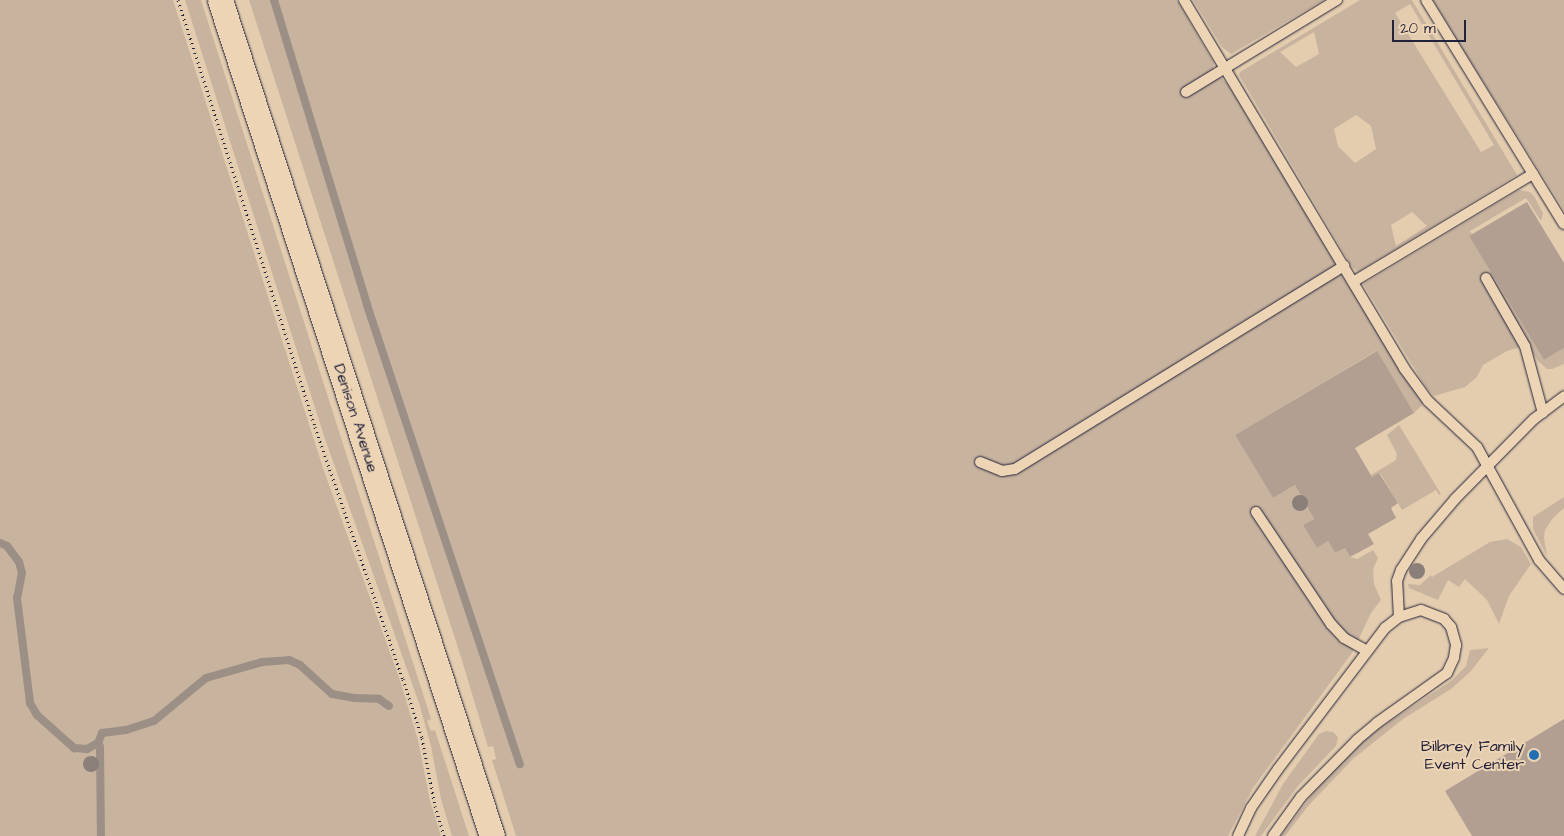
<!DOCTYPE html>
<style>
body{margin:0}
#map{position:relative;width:1564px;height:836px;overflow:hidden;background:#e4cdaf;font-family:"Architects Daughter",sans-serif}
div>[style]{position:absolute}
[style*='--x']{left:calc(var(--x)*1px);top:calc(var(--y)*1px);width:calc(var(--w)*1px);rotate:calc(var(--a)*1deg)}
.green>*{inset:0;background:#c8b39e}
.stream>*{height:8px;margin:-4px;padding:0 4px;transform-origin:4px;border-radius:4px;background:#9c8f85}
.building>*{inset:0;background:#b29f91}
.path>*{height:3px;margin-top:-1.5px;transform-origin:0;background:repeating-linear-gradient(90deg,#22223b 0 1px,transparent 0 5px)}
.roads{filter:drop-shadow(0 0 1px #22223b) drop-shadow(0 0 1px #22223b)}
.service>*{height:10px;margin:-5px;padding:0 5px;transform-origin:5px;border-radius:5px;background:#ecd4b4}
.tertiary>*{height:25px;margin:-12.5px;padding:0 12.5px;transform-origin:12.5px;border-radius:12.5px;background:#ecd4b4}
.trees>*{width:16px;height:16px;margin:-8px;border-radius:50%;background:#8b7f7a}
.dots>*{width:14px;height:14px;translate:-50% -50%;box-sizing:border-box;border:2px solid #ecd4b4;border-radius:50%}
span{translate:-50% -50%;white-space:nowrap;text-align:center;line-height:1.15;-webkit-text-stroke:4px #ecd4b4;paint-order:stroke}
.street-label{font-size:16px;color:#22223b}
.poi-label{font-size:16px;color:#22223b}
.right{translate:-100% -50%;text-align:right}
.scale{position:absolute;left:1392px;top:20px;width:74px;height:22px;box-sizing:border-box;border:2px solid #22223b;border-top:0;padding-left:6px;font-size:15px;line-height:18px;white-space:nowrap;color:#22223b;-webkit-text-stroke:4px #ecd4b4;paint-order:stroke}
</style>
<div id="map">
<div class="green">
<i style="clip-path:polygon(0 0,173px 0,324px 471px,400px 680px,418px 740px,430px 801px,441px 836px,0 836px)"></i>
<i style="clip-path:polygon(185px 0,201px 0,431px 719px,427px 721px,431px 731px,435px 730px,469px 836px,452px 836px,441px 799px,431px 746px,419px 703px,325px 439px)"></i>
<i style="clip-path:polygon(249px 0,1177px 0,1214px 63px,1213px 68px,1216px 74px,1228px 84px,1335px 262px,1334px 266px,1345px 280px,1423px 404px,1414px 413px,1376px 351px,1235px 435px,1273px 498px,1295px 485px,1301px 496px,1295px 501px,1297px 507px,1303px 509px,1307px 507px,1314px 519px,1303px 525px,1317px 548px,1328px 541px,1335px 553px,1345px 548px,1350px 557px,1357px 559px,1373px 550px,1378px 558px,1373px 569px,1374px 584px,1381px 600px,1371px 613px,1352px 653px,1253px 788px,1228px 836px,516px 836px,492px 760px,496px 759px,493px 746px,488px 747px,460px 654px)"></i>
<i style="clip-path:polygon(1193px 0,1324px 0,1231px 54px,1222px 47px)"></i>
<i style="clip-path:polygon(evenodd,1360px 0,1412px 0,1517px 175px,1358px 272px,1352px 267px,1239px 75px,1240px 72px,1360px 0,1410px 4px,1494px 145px,1481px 152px,1395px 13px,1410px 4px,1360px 0,1314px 32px,1319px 54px,1296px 67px,1280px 52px,1314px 32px,1360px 0,1356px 115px,1371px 126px,1376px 149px,1355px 163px,1338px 146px,1334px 129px,1356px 115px,1360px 0,1412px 212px,1427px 226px,1396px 246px,1391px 225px,1412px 212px)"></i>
<i style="clip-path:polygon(1433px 0,1564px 0,1564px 210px,1469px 59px)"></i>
<i style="clip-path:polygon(1519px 190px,1530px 192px,1534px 196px,1543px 213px,1541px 221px,1526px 198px,1470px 231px,1472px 234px,1469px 236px,1544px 360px,1564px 348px,1564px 364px,1552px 369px,1547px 369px,1538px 361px,1531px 350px,1523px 346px,1507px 351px,1483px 365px,1477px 377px,1465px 387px,1434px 396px,1425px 386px,1363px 284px)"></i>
<i style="clip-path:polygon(1399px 425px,1441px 494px,1439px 495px,1436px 490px,1402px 510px,1380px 473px,1372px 477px,1371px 475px,1396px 460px,1397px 454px,1387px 435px)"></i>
<i style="clip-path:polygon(1564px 497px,1564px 508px,1553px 518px,1545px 530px,1544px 538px,1547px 556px,1533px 529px,1533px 517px)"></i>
<i style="clip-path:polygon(1507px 539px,1521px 547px,1531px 564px,1509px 596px,1499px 624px,1487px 600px,1465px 579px,1459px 587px,1448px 580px,1438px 600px,1409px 588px,1408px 584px,1420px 585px,1431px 575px,1432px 577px,1490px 542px)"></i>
<i style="clip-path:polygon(1489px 648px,1470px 672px,1451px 689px,1403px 719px,1353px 759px,1309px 805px,1285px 836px,1281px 836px,1316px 789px,1369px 735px,1451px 681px,1466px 666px,1470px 650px)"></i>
<i style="clip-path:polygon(1326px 731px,1333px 732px,1338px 737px,1336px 746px,1298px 786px,1261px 836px,1255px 836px,1283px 784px,1319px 734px)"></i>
</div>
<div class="stream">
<i style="--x:274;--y:0;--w:319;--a:73"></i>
<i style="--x:367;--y:305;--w:484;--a:71.6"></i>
<i style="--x:0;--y:543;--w:8;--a:23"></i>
<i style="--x:7;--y:546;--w:20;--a:53"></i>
<i style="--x:19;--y:562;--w:11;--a:75"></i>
<i style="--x:22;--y:573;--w:25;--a:101"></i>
<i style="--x:17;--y:598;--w:106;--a:82.9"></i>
<i style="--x:30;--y:703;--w:14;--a:60"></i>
<i style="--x:37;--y:715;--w:50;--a:41.7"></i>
<i style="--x:74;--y:748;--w:13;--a:4"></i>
<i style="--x:87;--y:749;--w:13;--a:-29"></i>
<i style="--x:98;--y:743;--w:11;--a:-68"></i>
<i style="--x:102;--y:733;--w:24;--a:-7"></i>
<i style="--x:126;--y:730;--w:29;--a:-18"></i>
<i style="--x:154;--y:721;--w:67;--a:-39.6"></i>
<i style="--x:206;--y:678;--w:58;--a:-15.9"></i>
<i style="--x:262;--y:662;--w:27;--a:-4"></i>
<i style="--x:289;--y:660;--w:12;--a:24"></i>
<i style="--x:300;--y:665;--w:43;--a:42.2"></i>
<i style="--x:332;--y:694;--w:22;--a:10"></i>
<i style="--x:354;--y:698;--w:25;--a:2"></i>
<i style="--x:379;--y:699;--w:12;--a:35"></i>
<i style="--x:98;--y:743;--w:4;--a:63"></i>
<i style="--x:100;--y:747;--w:89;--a:89.4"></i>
</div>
<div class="building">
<i style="clip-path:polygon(1527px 202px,1564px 263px,1564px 348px,1544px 360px,1469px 236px)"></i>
<i style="clip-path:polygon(1377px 351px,1414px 413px,1355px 448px,1372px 477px,1379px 473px,1398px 503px,1391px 508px,1396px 518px,1368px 534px,1374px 544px,1350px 557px,1345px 548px,1335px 553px,1328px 541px,1317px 548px,1303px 525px,1314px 519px,1295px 485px,1273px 498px,1235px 435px)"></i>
<i style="clip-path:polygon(1564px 719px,1564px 836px,1472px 836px,1445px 791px)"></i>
</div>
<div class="path">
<i style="--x:178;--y:0;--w:448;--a:72.2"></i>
<i style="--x:315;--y:427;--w:267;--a:70.8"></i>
<i style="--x:403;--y:679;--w:62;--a:72.1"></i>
<i style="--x:422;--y:738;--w:69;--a:79.2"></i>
<i style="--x:435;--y:806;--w:31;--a:73"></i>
</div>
<div class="roads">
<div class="service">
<i style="--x:1184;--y:0;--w:429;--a:59.1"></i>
<i style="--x:1404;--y:368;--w:41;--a:54"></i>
<i style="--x:1428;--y:401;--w:67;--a:43.2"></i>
<i style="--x:1477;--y:447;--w:129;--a:61.2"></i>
<i style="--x:1539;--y:560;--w:38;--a:49"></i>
<i style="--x:1426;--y:0;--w:263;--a:58.4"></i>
<i style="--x:1186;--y:92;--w:177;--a:-31.4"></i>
<i style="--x:1486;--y:278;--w:78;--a:60.2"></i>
<i style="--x:1525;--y:346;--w:69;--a:75"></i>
<i style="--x:1353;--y:282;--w:210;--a:-31"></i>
<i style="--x:980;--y:462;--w:24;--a:22"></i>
<i style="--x:1002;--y:471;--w:13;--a:-9"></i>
<i style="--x:1015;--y:469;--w:387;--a:-31.7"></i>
<i style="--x:1256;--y:512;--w:135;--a:56.2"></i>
<i style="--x:1331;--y:624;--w:19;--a:47"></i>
<i style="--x:1344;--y:638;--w:26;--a:29"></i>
<i style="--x:1399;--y:617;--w:36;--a:-93"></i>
<i style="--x:1397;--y:581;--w:12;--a:-70"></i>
<i style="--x:1401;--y:570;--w:37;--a:-57"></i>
<i style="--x:1421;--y:539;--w:52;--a:-49.6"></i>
<i style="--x:1455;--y:499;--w:112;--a:-45.4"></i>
<i style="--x:1534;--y:419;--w:38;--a:-37"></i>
<i style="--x:1238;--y:836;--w:31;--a:-65"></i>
<i style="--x:1251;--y:808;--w:47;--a:-55.3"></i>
<i style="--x:1278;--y:769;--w:177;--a:-52.8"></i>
<i style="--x:1385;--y:628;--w:18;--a:-38"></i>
<i style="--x:1399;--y:617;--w:23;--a:-18"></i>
<i style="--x:1421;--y:610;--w:25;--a:21"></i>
<i style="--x:1444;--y:619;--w:11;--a:49"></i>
<i style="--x:1451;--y:627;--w:19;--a:74"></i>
<i style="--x:1456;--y:645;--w:13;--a:99"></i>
<i style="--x:1454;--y:658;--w:17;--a:115"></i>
<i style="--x:1447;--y:673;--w:86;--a:144.5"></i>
<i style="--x:1377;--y:723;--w:26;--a:140"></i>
<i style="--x:1357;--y:740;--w:80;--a:134.5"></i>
<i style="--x:1301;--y:797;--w:48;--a:125.7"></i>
</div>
<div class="tertiary">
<i style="--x:220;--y:0;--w:879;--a:71.98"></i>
</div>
</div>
<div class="trees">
<i style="left:1300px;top:503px"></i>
<i style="left:1417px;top:571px"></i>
<i style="left:91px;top:764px"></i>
</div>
<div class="dots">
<i style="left:1534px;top:755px;background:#1f6fb2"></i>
</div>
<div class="street-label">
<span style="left:356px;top:418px;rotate:72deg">Denison Avenue</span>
</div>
<div class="poi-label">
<span class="right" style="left:1524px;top:755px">Bilbrey Family<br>Event Center</span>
</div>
<div class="scale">20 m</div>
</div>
